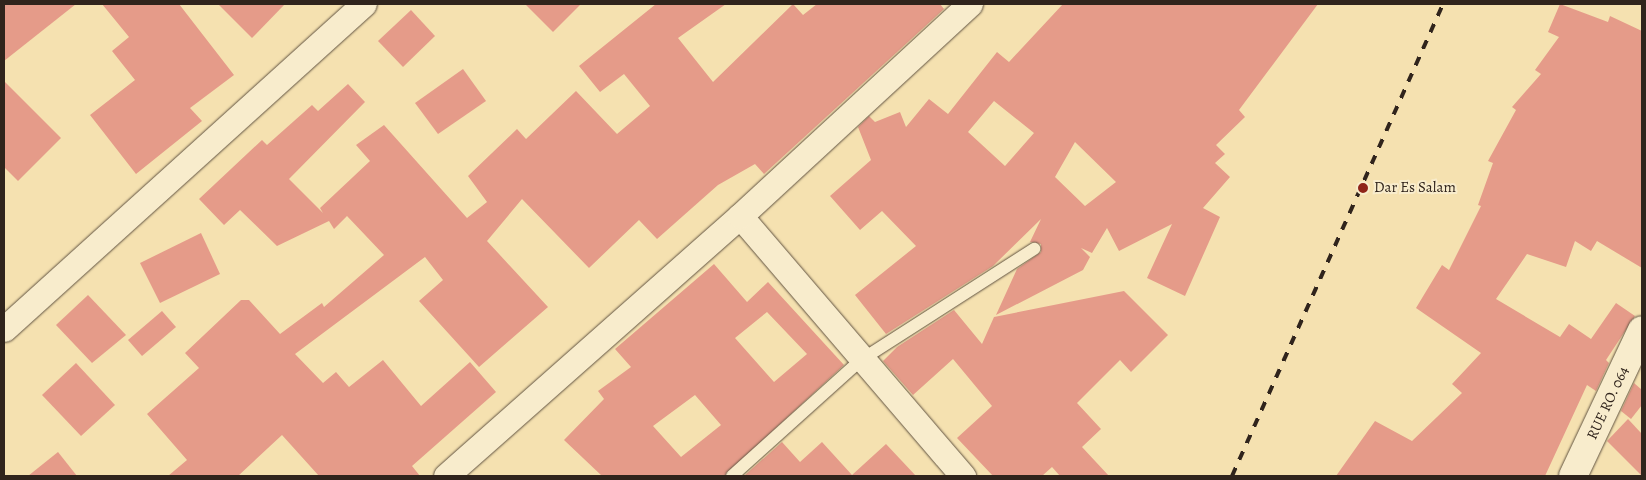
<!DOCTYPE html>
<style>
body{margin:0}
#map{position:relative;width:1646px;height:480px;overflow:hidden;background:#f5e1b0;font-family:Alegreya,serif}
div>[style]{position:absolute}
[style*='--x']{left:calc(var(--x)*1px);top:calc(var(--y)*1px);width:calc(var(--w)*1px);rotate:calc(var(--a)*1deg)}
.building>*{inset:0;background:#e59b89}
.roads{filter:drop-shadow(0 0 1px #615341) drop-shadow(0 0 1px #615341)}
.lane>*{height:12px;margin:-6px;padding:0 6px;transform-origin:6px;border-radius:6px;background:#f8eccc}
.street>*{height:25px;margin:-12.5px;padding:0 12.5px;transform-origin:12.5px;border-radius:12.5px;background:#f8eccc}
.secondary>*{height:28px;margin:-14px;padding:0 14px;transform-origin:14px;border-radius:14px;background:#f8eccc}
.rail>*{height:4px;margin-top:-2px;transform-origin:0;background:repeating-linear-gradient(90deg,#30241c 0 9px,transparent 0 18px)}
.dots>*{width:14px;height:14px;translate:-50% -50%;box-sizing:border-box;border:2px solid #f8eccc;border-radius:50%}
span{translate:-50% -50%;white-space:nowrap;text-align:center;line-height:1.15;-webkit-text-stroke:4px #f8eccc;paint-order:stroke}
.poi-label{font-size:15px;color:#30241c}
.left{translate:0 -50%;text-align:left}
.street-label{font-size:15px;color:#30241c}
.frame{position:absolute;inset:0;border:5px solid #30241c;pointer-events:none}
</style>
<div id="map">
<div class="building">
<i style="clip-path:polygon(4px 4px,76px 4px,4px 61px)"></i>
<i style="clip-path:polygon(102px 4px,179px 4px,234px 75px,190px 108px,202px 121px,136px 174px,90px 115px,135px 80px,112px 51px,129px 37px)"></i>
<i style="clip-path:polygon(218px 4px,285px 4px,252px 38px)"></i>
<i style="clip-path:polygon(525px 4px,581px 4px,553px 32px)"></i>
<i style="clip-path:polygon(656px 4px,726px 4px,678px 38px,713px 82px,793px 4px,803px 15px,817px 4px,940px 4px,944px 9px,764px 174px,755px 164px,718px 185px,657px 239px,639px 220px,589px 268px,522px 199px,487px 241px,548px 307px,479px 367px,419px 301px,443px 280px,425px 257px,295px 354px,323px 383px,336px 372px,349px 387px,383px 360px,421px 406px,470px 362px,496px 392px,412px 466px,420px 476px,319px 476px,282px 435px,238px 476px,168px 476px,187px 460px,147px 414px,199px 368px,185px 353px,241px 300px,249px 300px,280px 334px,322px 303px,324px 307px,384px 255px,347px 216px,334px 229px,329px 221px,277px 246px,240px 210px,224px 225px,199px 199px,262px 140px,267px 145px,312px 105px,318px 111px,348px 84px,365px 102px,289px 179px,323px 213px,320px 208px,370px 161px,356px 145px,384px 125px,467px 218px,487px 202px,468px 176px,517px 129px,526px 139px,576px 91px,617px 134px,650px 106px,624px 74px,600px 92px,579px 66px)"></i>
<i style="clip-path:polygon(evenodd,1063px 4px,1318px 4px,1239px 110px,1245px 117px,1216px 145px,1225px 154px,1215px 163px,1230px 177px,1203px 208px,1220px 217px,1185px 296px,1147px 278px,1172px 224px,1119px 251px,1107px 228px,1092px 253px,1081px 248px,1090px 257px,1083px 270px,996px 315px,1017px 269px,1041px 252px,1041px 244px,1030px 242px,1041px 219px,993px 266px,886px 334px,855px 295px,916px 246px,882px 211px,860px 230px,830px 196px,871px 160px,858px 127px,869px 116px,875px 122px,900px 112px,906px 127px,929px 99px,948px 114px,997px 52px,1009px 62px,1063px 4px,994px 101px,1034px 133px,1005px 166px,968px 132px,994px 101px,1063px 4px,1075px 142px,1116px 182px,1085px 206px,1055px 177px,1075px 142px)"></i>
<i style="clip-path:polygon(1560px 4px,1608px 22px,1610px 16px,1642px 31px,1642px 268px,1597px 241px,1591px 251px,1575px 241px,1566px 267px,1527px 254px,1496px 299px,1560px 337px,1569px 324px,1591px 339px,1616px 303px,1635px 316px,1606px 360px,1609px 363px,1596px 391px,1587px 385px,1545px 476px,1336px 476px,1375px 421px,1412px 441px,1462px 393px,1452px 384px,1481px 353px,1416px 308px,1442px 265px,1449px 270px,1481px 206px,1478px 205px,1493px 163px,1488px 161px,1516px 110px,1512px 107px,1541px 74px,1535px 70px,1559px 37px,1548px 32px)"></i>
<i style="clip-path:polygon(411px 10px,435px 36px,403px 67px,378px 41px)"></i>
<i style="clip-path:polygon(463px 69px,486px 101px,438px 134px,415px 103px)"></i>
<i style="clip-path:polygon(4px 81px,61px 138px,18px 181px,4px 167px)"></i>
<i style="clip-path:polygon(201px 233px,220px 274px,160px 303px,140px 263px)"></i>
<i style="clip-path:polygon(evenodd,714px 264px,747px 302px,768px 282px,844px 365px,724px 476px,602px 476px,564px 440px,604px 399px,598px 391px,631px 367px,615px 349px,714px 264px,767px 312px,807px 354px,774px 382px,735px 338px,767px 312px,714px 264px,695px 395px,721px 425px,681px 457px,653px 426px,695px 395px)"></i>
<i style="clip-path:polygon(1124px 291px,1168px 335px,1131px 372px,1120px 360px,1077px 403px,1101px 429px,1082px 447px,1109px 476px,1060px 476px,1052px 467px,1042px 476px,993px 476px,957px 438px,992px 406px,953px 359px,913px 395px,883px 361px,897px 347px,954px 310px,982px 344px,994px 317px)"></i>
<i style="clip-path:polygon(88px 295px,126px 335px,92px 363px,56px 325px)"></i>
<i style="clip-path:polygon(162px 311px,176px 327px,142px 356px,128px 340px)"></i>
<i style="clip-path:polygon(76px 363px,115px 405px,81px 436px,42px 395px)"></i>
<i style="clip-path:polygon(1634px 383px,1642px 390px,1642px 405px,1631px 419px,1621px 411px)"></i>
<i style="clip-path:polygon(1628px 419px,1642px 434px,1642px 476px,1607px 441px)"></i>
<i style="clip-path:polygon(782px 442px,800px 462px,822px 442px,852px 475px,886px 444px,916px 476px,744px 476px)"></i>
<i style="clip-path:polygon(58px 452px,77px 476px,28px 476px)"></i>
</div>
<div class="roads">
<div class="lane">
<i style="--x:732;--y:476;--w:173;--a:-42"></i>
<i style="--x:861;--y:360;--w:206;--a:-32.7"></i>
</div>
<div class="street">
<i style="--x:740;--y:216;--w:343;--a:49.4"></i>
<i style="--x:4;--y:329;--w:485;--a:-42.1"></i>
<i style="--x:446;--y:476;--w:392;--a:-41.5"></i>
<i style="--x:740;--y:216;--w:313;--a:-42.7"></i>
</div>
<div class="secondary">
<i style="--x:1573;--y:476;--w:161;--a:-64.7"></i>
</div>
</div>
<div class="rail">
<i style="--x:1232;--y:476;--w:517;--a:-65.91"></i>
</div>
<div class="dots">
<i style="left:1363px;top:188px;background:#8f2418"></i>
</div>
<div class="poi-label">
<span class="left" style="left:1374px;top:188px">Dar Es Salam</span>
</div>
<div class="street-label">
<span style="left:1608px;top:403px;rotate:-65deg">RUE RO. 064</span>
</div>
<div class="frame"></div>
</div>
